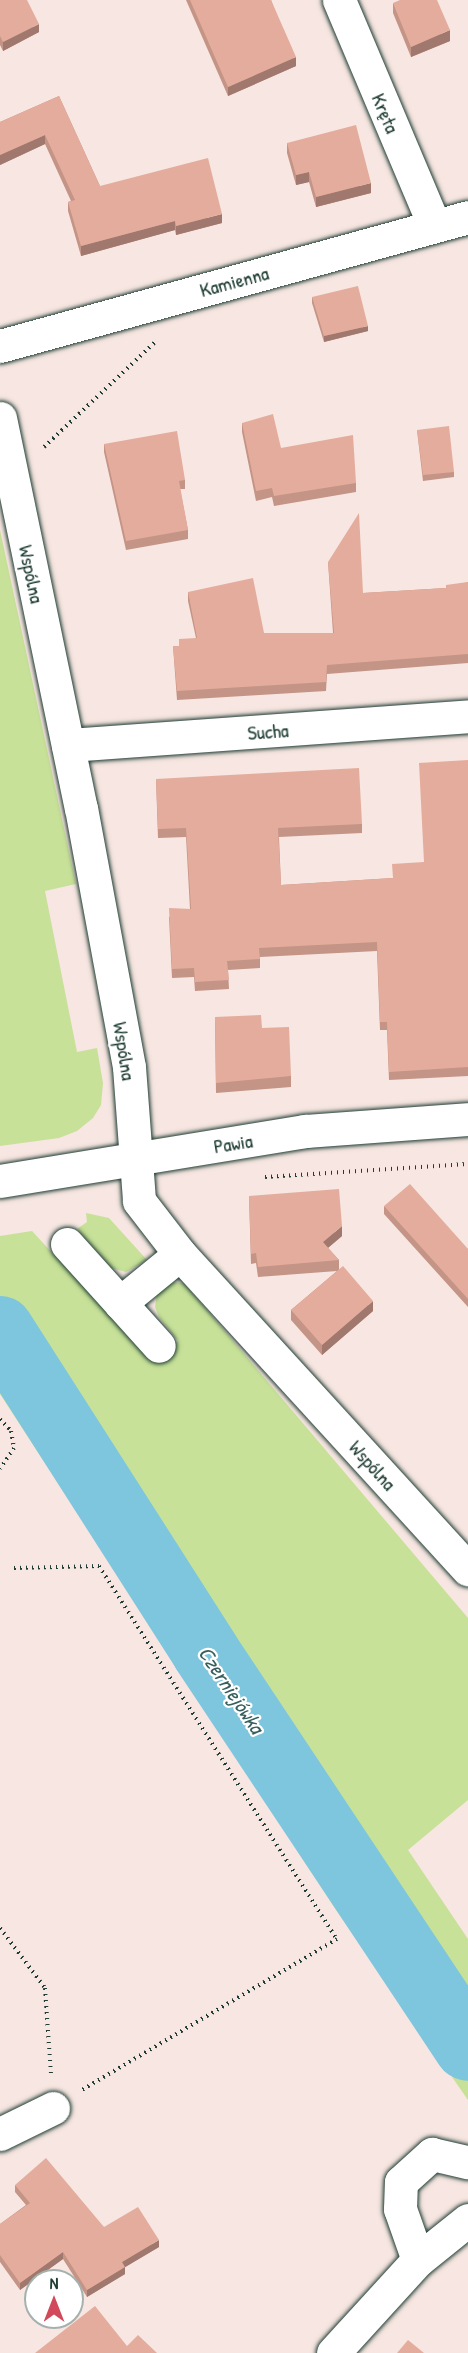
<!DOCTYPE html>
<meta charset="utf-8">
<style>
body{margin:0}
#map{position:relative;width:468px;height:2353px;overflow:hidden;background:#f7e6e1;font-family:"Patrick Hand",sans-serif}
div>[style]{position:absolute}
[style*='--x']{left:calc(var(--x)*1px);top:calc(var(--y)*1px);width:calc(var(--w)*1px);rotate:calc(var(--a)*1deg)}
.green>*{inset:0;background:#c7e198}
.river>*{height:68px;margin:-34px;padding:0 34px;transform-origin:34px;border-radius:34px;background:#7dc6de}
.path>*{height:4px;margin-top:-2px;transform-origin:0;background:repeating-linear-gradient(90deg,#1f3d34 0 1.5px,transparent 0 6px)}
.roads{filter:drop-shadow(0 0 2px #1f3d34) drop-shadow(0 0 2px #1f3d34)}
.minor>*{height:33px;margin:-16.5px;padding:0 16.5px;transform-origin:16.5px;border-radius:16.5px;background:#fff}
.wall>*{inset:0;background:#c49486}
.shaded-wall>*{inset:0;background:#a0786d}
.building>*{inset:0;background:#e4ac9c}
span{translate:-50% -50%;white-space:nowrap;text-align:center;line-height:1.15;-webkit-text-stroke:4.5px #fff;paint-order:stroke}
.street-label{font-size:20px;color:#1f3d34}
.water-label{font-size:21px;color:#365f5e;font-style:italic}
.north{position:absolute;left:24px;top:2269px;width:60px;height:60px;box-sizing:border-box;background:#fff;border:2px solid #a5b1ae;border-radius:50%;rotate:0deg;font-size:16px;font-weight:700;line-height:24px;text-align:center;color:#1f3d34}
.north::after{content:'';display:block;margin:auto;width:21px;height:27px;background:#d1495b;clip-path:polygon(50% 0,100% 100%,50% 72%,0 100%)}
</style>
<div id="map">
<div class="green">
<i style="clip-path:polygon(0 530px,76px 884px,45px 891px,77px 1052px,97px 1048px,103px 1083px,101px 1105px,93px 1118px,77px 1131px,59px 1138px,0 1146px)"></i>
<i style="clip-path:polygon(86px 1213px,109px 1218px,147px 1260px,126px 1272px,111px 1268px,77px 1229px,87px 1222px)"></i>
<i style="clip-path:polygon(32px 1231px,153px 1362px,178px 1341px,159px 1317px,155px 1307px,157px 1294px,171px 1282px,184px 1283px,468px 1618px,468px 1800px,408px 1850px,468px 1939px,468px 2100px,336px 1910px,0 1394px,0 1236px)"></i>
</div>
<div class="river">
<i style="--x:0;--y:1330;--w:381;--a:57.4"></i>
<i style="--x:205;--y:1651;--w:475;--a:56.4"></i>
</div>
<div class="path">
<i style="--x:44;--y:447;--w:154;--a:-43.4"></i>
<i style="--x:265;--y:1177;--w:203;--a:-3.7"></i>
<i style="--x:0;--y:1419;--w:16;--a:47"></i>
<i style="--x:11;--y:1431;--w:17;--a:80"></i>
<i style="--x:14;--y:1448;--w:25;--a:124"></i>
<i style="--x:14;--y:1568;--w:85;--a:-1.3"></i>
<i style="--x:99;--y:1566;--w:442;--a:57.5"></i>
<i style="--x:337;--y:1939;--w:296;--a:149.4"></i>
<i style="--x:0;--y:1928;--w:75;--a:53.1"></i>
<i style="--x:45;--y:1988;--w:86;--a:86"></i>
</div>
<div class="roads">
<div class="minor">
<i style="--x:339;--y:0;--w:244;--a:67.1"></i>
<i style="--x:0;--y:346;--w:485;--a:-15.4"></i>
<i style="--x:0;--y:418;--w:398;--a:78.3"></i>
<i style="--x:81;--y:808;--w:263;--a:79.5"></i>
<i style="--x:129;--y:1067;--w:134;--a:85.7"></i>
<i style="--x:139;--y:1201;--w:67;--a:52.3"></i>
<i style="--x:180;--y:1254;--w:427;--a:47.6"></i>
<i style="--x:68;--y:745;--w:401;--a:-4.1"></i>
<i style="--x:0;--y:1181;--w:309;--a:-9.3"></i>
<i style="--x:305;--y:1131;--w:163;--a:-4.2"></i>
<i style="--x:67;--y:1244;--w:137;--a:48"></i>
<i style="--x:120;--y:1303;--w:77;--a:-39.2"></i>
<i style="--x:0;--y:2134;--w:59;--a:-26.1"></i>
<i style="--x:418;--y:2260;--w:54;--a:-109.4"></i>
<i style="--x:400;--y:2209;--w:27;--a:-88"></i>
<i style="--x:401;--y:2182;--w:42;--a:-42.1"></i>
<i style="--x:432;--y:2154;--w:37;--a:13"></i>
<i style="--x:333;--y:2353;--w:126;--a:-47.6"></i>
<i style="--x:418;--y:2260;--w:64;--a:-38.7"></i>
</div>
</div>
<div class="wall">
<i style="clip-path:polygon(0 0,39px 32px,3px 51px,0 45px)"></i>
<i style="clip-path:polygon(186px 0,271px 0,296px 66px,228px 96px)"></i>
<i style="clip-path:polygon(393px 3px,450px 41px,411px 57px,393px 13px)"></i>
<i style="clip-path:polygon(59px 96px,100px 186px,222px 223px,176px 235px,175px 230px,81px 256px,68px 211px,68px 202px,71px 201px,45px 144px,0 165px,0 122px)"></i>
<i style="clip-path:polygon(287px 143px,371px 193px,316px 207px,309px 182px,296px 185px,287px 153px)"></i>
<i style="clip-path:polygon(312px 297px,368px 331px,324px 342px,312px 303px)"></i>
<i style="clip-path:polygon(242px 423px,281px 448px,356px 483px,356px 492px,274px 506px,272px 497px,256px 501px,242px 432px)"></i>
<i style="clip-path:polygon(417px 430px,454px 472px,454px 477px,423px 481px)"></i>
<i style="clip-path:polygon(104px 444px,185px 480px,185px 489px,180px 489px,188px 530px,188px 539px,126px 550px,104px 452px)"></i>
<i style="clip-path:polygon(328px 562px,363px 593px,446px 588px,468px 582px,468px 663px,327px 674px,326px 691px,177px 700px,173px 646px,179px 646px,196px 638px,188px 601px,188px 592px,264px 633px,333px 633px)"></i>
<i style="clip-path:polygon(468px 760px,468px 1076px,389px 1080px,387px 1030px,380px 1030px,377px 951px,260px 957px,260px 968px,228px 970px,229px 989px,195px 991px,194px 977px,172px 978px,169px 917px,190px 909px,186px 837px,158px 838px,156px 779px,362px 824px,362px 833px,279px 837px,281px 885px,393px 878px,424px 862px)"></i>
<i style="clip-path:polygon(215px 1017px,262px 1028px,291px 1076px,291px 1087px,216px 1093px)"></i>
<i style="clip-path:polygon(249px 1196px,342px 1236px,328px 1248px,339px 1260px,339px 1269px,373px 1311px,322px 1355px,291px 1320px,291px 1310px,337px 1271px,258px 1277px,256px 1263px,251px 1264px)"></i>
<i style="clip-path:polygon(384px 1206px,468px 1249px,468px 1307px,384px 1214px)"></i>
<i style="clip-path:polygon(15px 2185px,104px 2227px,159px 2247px,125px 2267px,125px 2274px,87px 2297px,63px 2259px,20px 2290px,0 2262px,0 2224px,26px 2205px,15px 2192px)"></i>
</div>
<div class="shaded-wall">
<i style="clip-path:polygon(39px 24px,39px 32px,3px 51px,3px 42px)"></i>
<i style="clip-path:polygon(450px 30px,450px 41px,411px 57px,411px 47px)"></i>
<i style="clip-path:polygon(296px 57px,296px 66px,228px 96px,228px 87px)"></i>
<i style="clip-path:polygon(45px 135px,45px 144px,0 165px,0 155px)"></i>
<i style="clip-path:polygon(309px 172px,309px 182px,296px 185px,296px 175px)"></i>
<i style="clip-path:polygon(371px 183px,371px 193px,316px 207px,316px 197px)"></i>
<i style="clip-path:polygon(222px 214px,222px 223px,176px 235px,176px 226px)"></i>
<i style="clip-path:polygon(175px 221px,175px 230px,81px 256px,81px 246px)"></i>
<i style="clip-path:polygon(368px 326px,368px 331px,324px 342px,324px 336px)"></i>
<i style="clip-path:polygon(342px 1226px,342px 1236px,323px 1252px,323px 1242px)"></i>
<i style="clip-path:polygon(373px 1301px,373px 1311px,322px 1355px,322px 1345px)"></i>
<i style="clip-path:polygon(159px 2240px,159px 2247px,122px 2269px,122px 2262px)"></i>
<i style="clip-path:polygon(63px 2252px,63px 2259px,20px 2290px,20px 2283px)"></i>
<i style="clip-path:polygon(125px 2267px,125px 2274px,87px 2297px,87px 2290px)"></i>
</div>
<div class="building">
<i style="clip-path:polygon(0 0,27px 0,39px 24px,3px 42px,0 36px)"></i>
<i style="clip-path:polygon(190px 0,271px 0,296px 57px,228px 87px)"></i>
<i style="clip-path:polygon(400px 0,437px 0,450px 30px,411px 47px,393px 3px)"></i>
<i style="clip-path:polygon(59px 96px,100px 186px,208px 158px,222px 214px,176px 226px,175px 221px,81px 246px,68px 202px,75px 200px,45px 135px,0 155px,0 122px)"></i>
<i style="clip-path:polygon(356px 125px,371px 183px,316px 197px,309px 172px,296px 175px,287px 143px)"></i>
<i style="clip-path:polygon(358px 286px,368px 326px,324px 336px,312px 297px)"></i>
<i style="clip-path:polygon(273px 414px,281px 448px,353px 435px,356px 483px,274px 496px,272px 488px,256px 491px,242px 423px)"></i>
<i style="clip-path:polygon(449px 426px,454px 472px,423px 475px,417px 430px)"></i>
<i style="clip-path:polygon(177px 431px,185px 480px,179px 481px,188px 530px,126px 541px,104px 444px)"></i>
<i style="clip-path:polygon(359px 513px,363px 593px,446px 588px,446px 585px,468px 582px,468px 654px,327px 665px,326px 682px,177px 691px,173px 646px,179px 646px,179px 639px,197px 638px,188px 592px,253px 578px,264px 633px,334px 633px,328px 562px)"></i>
<i style="clip-path:polygon(468px 760px,468px 1067px,389px 1072px,387px 1022px,380px 1022px,377px 942px,259px 948px,260px 959px,227px 961px,229px 980px,195px 982px,194px 968px,172px 969px,169px 908px,191px 909px,186px 828px,158px 829px,156px 779px,359px 768px,362px 824px,278px 828px,281px 885px,393px 878px,392px 864px,424px 862px,419px 763px)"></i>
<i style="clip-path:polygon(261px 1015px,262px 1028px,289px 1027px,291px 1076px,216px 1083px,215px 1017px)"></i>
<i style="clip-path:polygon(410px 1184px,468px 1249px,468px 1299px,384px 1206px)"></i>
<i style="clip-path:polygon(339px 1189px,342px 1226px,323px 1242px,339px 1260px,258px 1267px,256px 1253px,251px 1254px,249px 1196px)"></i>
<i style="clip-path:polygon(343px 1266px,373px 1301px,322px 1345px,291px 1310px)"></i>
<i style="clip-path:polygon(46px 2158px,104px 2227px,138px 2207px,159px 2240px,122px 2262px,125px 2267px,87px 2290px,63px 2252px,20px 2283px,0 2255px,0 2224px,30px 2203px,15px 2185px)"></i>
<i style="clip-path:polygon(95px 2306px,127px 2346px,138px 2335px,157px 2353px,35px 2353px)"></i>
<i style="clip-path:polygon(408px 2340px,424px 2353px,397px 2353px)"></i>
</div>
<div class="street-label">
<span style="left:386px;top:113px;rotate:67deg">Kręta</span>
<span style="left:234px;top:281px;rotate:-15deg">Kamienna</span>
<span style="left:32px;top:574px;rotate:78deg">Wspólna</span>
<span style="left:268px;top:731px;rotate:-4deg">Sucha</span>
<span style="left:125px;top:1051px;rotate:81deg">Wspólna</span>
<span style="left:233px;top:1143px;rotate:-9deg">Pawia</span>
<span style="left:373px;top:1465px;rotate:48deg">Wspólna</span>
</div>
<div class="water-label">
<span style="left:231px;top:1690px;rotate:56deg">Czerniejówka</span>
</div>
<div class="north">N</div>
</div>
